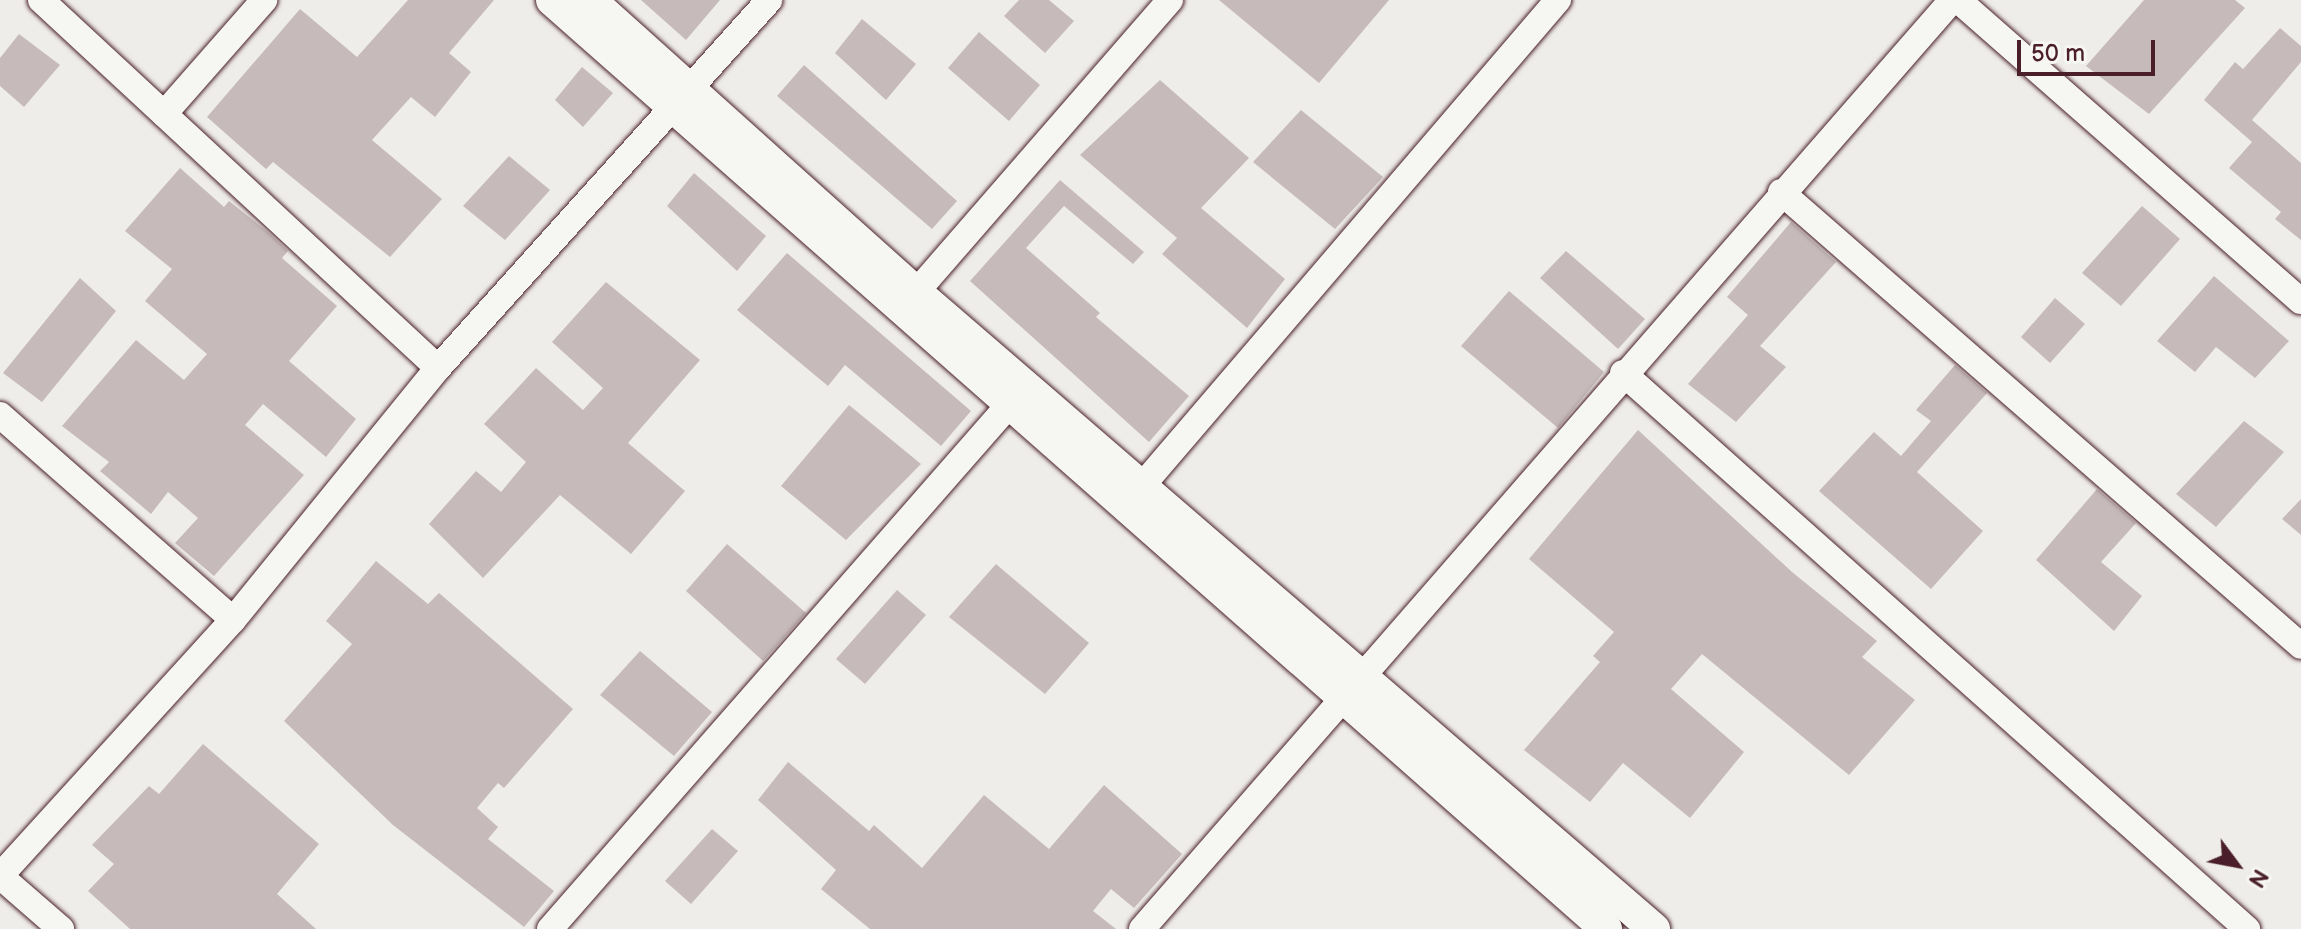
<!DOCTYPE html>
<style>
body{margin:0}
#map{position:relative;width:2301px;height:929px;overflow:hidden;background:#efedea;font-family:"Balsamiq Sans",sans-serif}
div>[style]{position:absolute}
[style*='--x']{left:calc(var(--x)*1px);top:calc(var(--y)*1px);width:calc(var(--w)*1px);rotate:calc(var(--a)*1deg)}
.building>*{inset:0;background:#c6babb}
.roads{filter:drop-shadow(0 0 2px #4a1f2b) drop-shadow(0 0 2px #4a1f2b)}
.minor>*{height:26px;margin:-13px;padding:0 13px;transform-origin:13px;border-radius:13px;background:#f6f6f2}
.major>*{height:32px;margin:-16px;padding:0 16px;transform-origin:16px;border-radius:16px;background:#f6f6f2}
span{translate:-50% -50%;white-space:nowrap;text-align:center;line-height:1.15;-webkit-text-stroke:8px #f6f6f2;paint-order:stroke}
.north{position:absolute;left:2197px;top:825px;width:80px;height:80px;-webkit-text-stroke:6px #f6f6f2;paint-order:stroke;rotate:122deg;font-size:22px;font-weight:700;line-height:32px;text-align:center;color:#4a1f2b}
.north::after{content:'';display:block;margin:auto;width:28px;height:36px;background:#4a1f2b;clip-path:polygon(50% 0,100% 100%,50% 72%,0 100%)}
.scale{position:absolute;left:2017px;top:40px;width:138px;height:36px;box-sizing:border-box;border:4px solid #4a1f2b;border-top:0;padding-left:10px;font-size:24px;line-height:28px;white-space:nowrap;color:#4a1f2b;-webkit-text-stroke:6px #f6f6f2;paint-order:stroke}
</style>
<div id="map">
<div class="building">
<i style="clip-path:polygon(408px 0,494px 0,449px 53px,471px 72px,435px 117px,411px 97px,372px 140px,442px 199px,390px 257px,273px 162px,266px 169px,207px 117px,300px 9px,357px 57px)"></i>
<i style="clip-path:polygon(641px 0,720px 0,686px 40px)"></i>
<i style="clip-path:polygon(1019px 0,1049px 0,1074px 21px,1045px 53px,1004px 16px)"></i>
<i style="clip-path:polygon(1219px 0,1389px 0,1319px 83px)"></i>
<i style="clip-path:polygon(2144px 0,2235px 0,2245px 8px,2149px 114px,2086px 66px)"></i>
<i style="clip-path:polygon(862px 19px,916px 64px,886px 100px,835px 53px)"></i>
<i style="clip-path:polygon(2280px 28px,2301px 46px,2301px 62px,2252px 120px,2301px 163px,2301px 240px,2275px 219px,2281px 212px,2229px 168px,2252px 142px,2204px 100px,2235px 62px,2243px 69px)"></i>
<i style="clip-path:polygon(979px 32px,1040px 85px,1009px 121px,948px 68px)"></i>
<i style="clip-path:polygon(19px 34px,60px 65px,24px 107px,0 86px,0 58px)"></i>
<i style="clip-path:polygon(804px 65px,957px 201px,932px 229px,777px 96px)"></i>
<i style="clip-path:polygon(582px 67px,613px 93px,583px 127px,555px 100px)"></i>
<i style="clip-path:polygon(1160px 80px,1249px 158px,1201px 208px,1285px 279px,1247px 328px,1162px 254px,1177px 238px,1080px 155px)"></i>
<i style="clip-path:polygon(1301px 110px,1383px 177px,1335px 229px,1253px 162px)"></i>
<i style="clip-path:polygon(509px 156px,550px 190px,505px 240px,463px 206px)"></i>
<i style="clip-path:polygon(180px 168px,224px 207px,229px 201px,269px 233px,288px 251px,282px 258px,337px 306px,289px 361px,356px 419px,326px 457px,263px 404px,245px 425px,304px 475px,214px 576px,175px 543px,198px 518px,168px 492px,151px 514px,100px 471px,109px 462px,62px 426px,136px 340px,184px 380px,207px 354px,145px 301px,172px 269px,125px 231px)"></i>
<i style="clip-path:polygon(694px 173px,766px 236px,737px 271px,667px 206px)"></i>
<i style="clip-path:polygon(1060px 180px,1144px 252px,1133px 264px,1064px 206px,1026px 248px,1100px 313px,1096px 317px,1189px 396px,1149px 442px,970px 281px)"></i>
<i style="clip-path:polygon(2142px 206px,2180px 239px,2121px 306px,2082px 273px)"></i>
<i style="clip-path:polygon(1791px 222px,1836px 262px,1760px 346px,1786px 367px,1736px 422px,1688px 384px,1748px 315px,1727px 297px)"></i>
<i style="clip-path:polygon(1566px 251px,1645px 319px,1618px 349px,1540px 278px)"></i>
<i style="clip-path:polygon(787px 253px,971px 411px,941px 446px,845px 365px,828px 386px,737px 310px)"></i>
<i style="clip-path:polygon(2214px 276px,2289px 341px,2255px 378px,2216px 347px,2195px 372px,2157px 341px)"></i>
<i style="clip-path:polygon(80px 278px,116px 311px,42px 402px,3px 373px)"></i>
<i style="clip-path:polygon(606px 282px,700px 360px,628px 443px,685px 491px,631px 554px,560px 495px,483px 578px,429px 524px,476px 471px,501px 492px,526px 462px,484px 424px,536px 368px,583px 410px,603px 388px,552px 342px)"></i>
<i style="clip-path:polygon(1509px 291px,1604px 372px,1558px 428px,1461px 346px)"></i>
<i style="clip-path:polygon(2055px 298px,2085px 324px,2050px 363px,2021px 337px)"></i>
<i style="clip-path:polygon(1955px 365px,1987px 393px,1917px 472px,1983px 531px,1931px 589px,1819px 491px,1874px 432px,1901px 456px,1931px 421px,1916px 410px)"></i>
<i style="clip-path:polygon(849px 405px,921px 464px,846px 540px,781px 486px)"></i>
<i style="clip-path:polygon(2244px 421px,2284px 452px,2216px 527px,2176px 494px)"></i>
<i style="clip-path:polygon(1638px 430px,1792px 572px,1877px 641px,1862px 657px,1915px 700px,1849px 775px,1702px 654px,1671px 689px,1744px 752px,1690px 818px,1623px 763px,1590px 802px,1524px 750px,1600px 662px,1593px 656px,1614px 632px,1529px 559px)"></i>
<i style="clip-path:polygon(2097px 489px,2136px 523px,2101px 562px,2142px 596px,2114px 631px,2036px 560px)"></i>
<i style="clip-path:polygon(2301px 499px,2301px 535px,2282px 519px)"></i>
<i style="clip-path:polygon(727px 544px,806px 613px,763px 661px,686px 591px)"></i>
<i style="clip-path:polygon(376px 561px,428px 604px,439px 593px,573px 709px,504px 788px,498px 783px,477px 808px,498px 827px,488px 839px,554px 891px,524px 927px,393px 825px,284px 721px,352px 644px,326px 621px)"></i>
<i style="clip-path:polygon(996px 564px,1089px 643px,1045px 694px,949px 617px)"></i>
<i style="clip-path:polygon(897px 590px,926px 615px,865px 684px,836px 659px)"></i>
<i style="clip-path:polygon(640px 651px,712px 712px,674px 756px,600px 695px)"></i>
<i style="clip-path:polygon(203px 744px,319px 844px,277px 894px,316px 929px,130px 929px,88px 891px,114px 864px,92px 845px,149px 786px,159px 794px)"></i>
<i style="clip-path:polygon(788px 762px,869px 831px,874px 825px,922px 868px,984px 795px,1049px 849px,1104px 785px,1182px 854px,1134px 908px,1111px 889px,1093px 911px,1116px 929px,870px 929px,821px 889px,836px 870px,758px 800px)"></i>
<i style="clip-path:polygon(712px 829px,738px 851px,691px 904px,665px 881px)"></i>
</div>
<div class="roads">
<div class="minor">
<i style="--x:41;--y:0;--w:541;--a:42.83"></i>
<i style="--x:1958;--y:0;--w:456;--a:41.3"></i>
<i style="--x:164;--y:114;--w:152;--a:-48.7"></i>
<i style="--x:1781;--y:192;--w:690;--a:41.12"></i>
<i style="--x:905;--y:305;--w:404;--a:-49"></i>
<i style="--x:1623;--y:373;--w:836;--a:41.7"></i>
<i style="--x:0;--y:415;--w:310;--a:41.3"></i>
<i style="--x:1129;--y:501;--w:660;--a:-49.43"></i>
<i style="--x:0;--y:876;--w:346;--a:-47.7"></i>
<i style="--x:233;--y:620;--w:325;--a:-50.9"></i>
<i style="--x:438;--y:368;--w:495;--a:-48"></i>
<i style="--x:0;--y:876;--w:81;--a:41"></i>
<i style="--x:550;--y:929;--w:716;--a:-48.79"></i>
<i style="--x:1142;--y:929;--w:1233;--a:-48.91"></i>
</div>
<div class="major">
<i style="--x:552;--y:0;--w:1405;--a:41.39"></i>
<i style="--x:590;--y:0;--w:438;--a:41.9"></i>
<i style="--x:916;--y:292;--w:975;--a:40.8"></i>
</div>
</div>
<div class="north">N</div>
<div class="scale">50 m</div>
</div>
